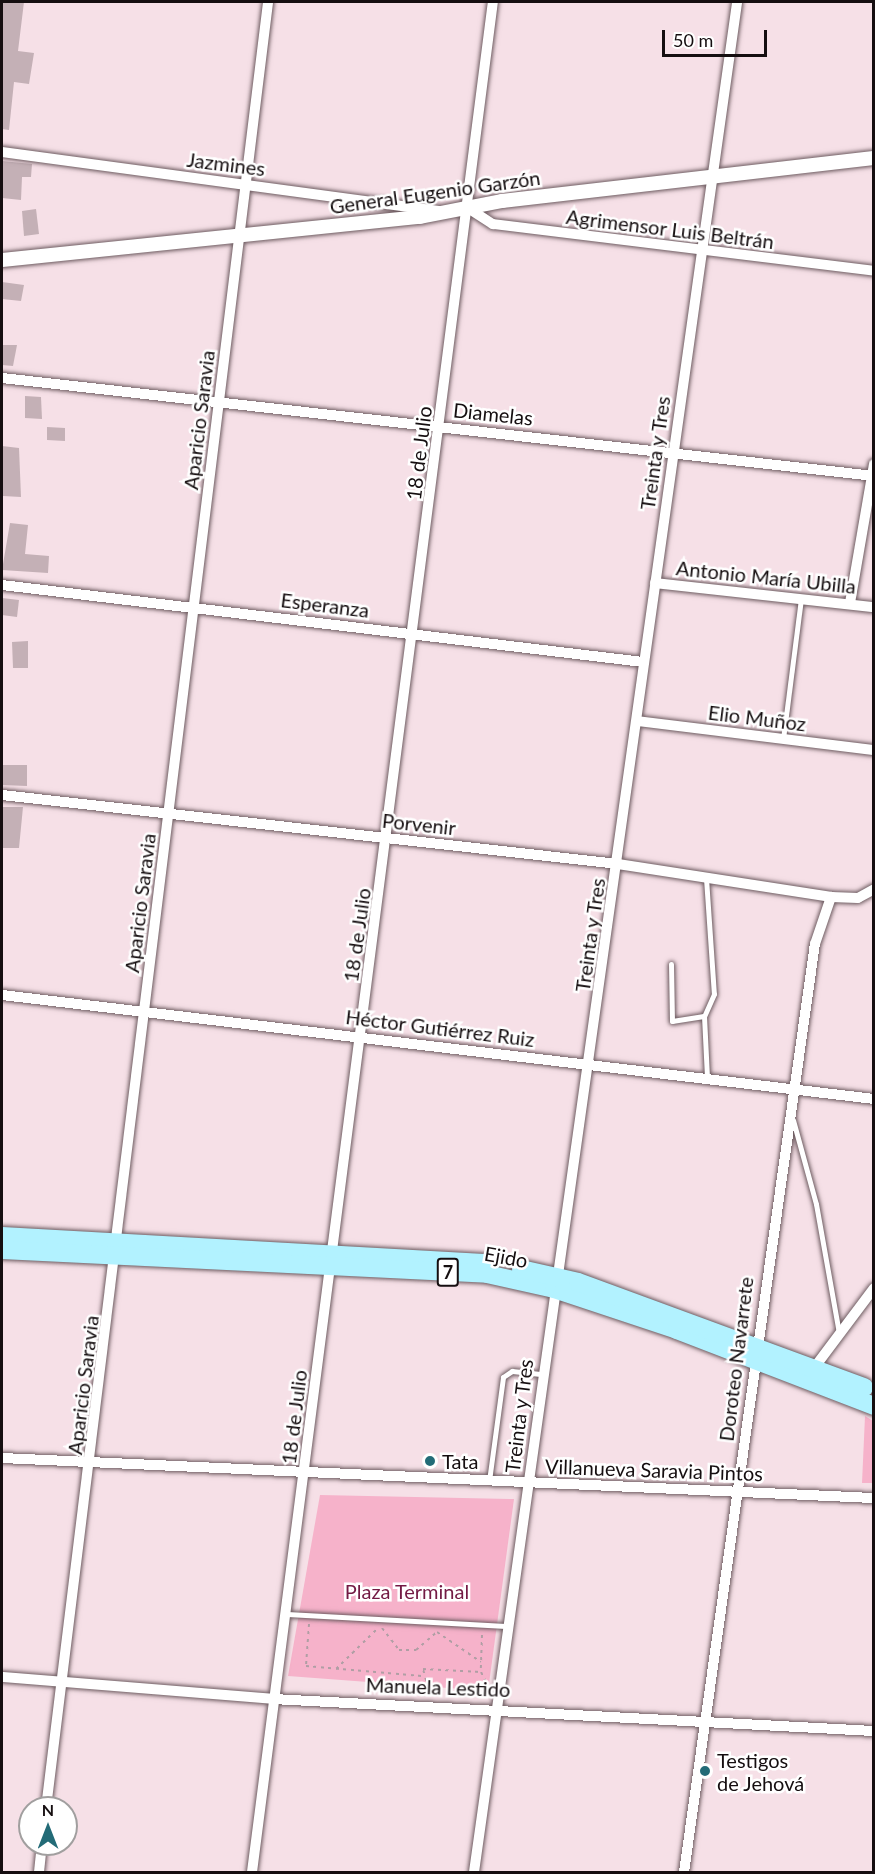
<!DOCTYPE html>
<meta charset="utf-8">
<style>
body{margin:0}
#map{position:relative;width:875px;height:1874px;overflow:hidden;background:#f6e0e7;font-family:Lato,sans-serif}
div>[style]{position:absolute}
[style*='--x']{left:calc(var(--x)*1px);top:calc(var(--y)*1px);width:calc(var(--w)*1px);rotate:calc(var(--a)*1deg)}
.green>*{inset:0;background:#f6b2ca}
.building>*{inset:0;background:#c4b0b6}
.path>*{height:2px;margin-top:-1px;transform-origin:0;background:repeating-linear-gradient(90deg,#b09ea4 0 3px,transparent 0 7.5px)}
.roads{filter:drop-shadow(0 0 2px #6e5c61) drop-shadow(0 0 2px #6e5c61)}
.service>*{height:5px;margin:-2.5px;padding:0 2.5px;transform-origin:2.5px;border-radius:2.5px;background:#fff}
.minor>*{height:10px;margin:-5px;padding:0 5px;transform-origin:5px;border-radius:5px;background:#fff}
.tertiary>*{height:14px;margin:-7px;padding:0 7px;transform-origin:7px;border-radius:7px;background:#fff}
.primary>*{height:18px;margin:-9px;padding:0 9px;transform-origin:9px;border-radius:9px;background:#b2f2ff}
.dots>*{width:16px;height:16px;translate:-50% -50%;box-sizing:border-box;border:3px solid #fff;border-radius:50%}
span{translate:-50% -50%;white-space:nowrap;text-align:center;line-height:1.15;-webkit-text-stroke:5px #fff;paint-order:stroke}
.shield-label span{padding:2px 4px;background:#fff;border:2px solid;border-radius:4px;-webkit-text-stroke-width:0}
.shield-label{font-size:18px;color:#150e10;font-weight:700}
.street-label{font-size:20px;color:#150e10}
.poi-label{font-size:20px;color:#150e10}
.left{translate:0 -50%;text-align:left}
.park-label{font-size:20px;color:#731a44}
.frame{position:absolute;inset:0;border:3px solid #150e10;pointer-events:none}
.north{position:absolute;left:18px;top:1796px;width:60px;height:60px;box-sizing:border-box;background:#fff;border:2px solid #a19f9f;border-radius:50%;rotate:0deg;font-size:16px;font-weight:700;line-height:24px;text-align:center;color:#150e10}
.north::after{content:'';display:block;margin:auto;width:21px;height:27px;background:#236b77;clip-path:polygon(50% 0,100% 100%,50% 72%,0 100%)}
.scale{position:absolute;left:662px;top:30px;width:105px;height:27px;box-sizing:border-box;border:3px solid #150e10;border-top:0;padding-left:8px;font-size:18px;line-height:21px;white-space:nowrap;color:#150e10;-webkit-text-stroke:4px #fff;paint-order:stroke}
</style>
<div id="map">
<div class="green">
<i style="clip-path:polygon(865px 1416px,873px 1421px,873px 1483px,862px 1483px)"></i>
<i style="clip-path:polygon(320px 1495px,514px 1499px,488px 1691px,288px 1676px)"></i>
</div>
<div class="building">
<i style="clip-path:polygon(2px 2px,24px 2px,18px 51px,34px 53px,29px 84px,14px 82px,9px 130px,2px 129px)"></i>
<i style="clip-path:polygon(2px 161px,32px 164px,31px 177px,22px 177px,21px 200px,2px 198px)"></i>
<i style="clip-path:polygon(36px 209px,39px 234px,24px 236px,22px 211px)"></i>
<i style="clip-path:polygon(2px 282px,24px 285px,21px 301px,2px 299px)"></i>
<i style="clip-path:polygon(2px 345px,17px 345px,13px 366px,2px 365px)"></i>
<i style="clip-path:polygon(25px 396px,41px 397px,42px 419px,25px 418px)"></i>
<i style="clip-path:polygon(47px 427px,65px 428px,65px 441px,47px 440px)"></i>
<i style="clip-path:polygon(2px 446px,19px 448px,21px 497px,3px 496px)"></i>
<i style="clip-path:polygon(10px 523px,28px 525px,25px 554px,49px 556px,48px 573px,2px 570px)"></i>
<i style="clip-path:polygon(2px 598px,19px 600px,17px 617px,2px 615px)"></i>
<i style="clip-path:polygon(28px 641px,28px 668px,13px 668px,12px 642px)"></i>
<i style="clip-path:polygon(2px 765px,27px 765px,27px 786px,2px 785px)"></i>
<i style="clip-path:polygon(2px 807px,23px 807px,19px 848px,2px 848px)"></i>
</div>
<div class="path">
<i style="--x:309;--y:1624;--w:42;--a:94.1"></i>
<i style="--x:306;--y:1666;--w:116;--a:4.9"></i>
<i style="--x:382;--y:1628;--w:28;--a:52"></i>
<i style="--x:399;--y:1650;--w:17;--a:0"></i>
<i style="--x:416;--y:1650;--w:28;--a:-41"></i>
<i style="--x:437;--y:1632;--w:53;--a:34.3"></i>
<i style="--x:482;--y:1635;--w:37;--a:92"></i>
<i style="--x:481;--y:1672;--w:13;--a:63"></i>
<i style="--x:336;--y:1669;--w:57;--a:-44.3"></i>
<i style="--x:430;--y:1695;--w:27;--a:-105"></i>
<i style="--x:423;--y:1669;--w:58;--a:3"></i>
</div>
<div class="roads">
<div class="service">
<i style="--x:783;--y:739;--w:142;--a:-82.7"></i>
<i style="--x:706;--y:878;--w:116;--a:86.1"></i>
<i style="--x:714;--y:994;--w:24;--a:114"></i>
<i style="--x:704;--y:1016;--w:62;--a:87.2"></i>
<i style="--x:671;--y:964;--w:57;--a:89"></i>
<i style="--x:672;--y:1021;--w:32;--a:-9"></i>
<i style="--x:793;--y:1120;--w:87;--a:74.7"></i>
<i style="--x:816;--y:1204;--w:131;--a:79.9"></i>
<i style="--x:489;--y:1481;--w:105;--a:-82.3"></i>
<i style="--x:503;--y:1377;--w:11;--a:-34"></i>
<i style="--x:512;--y:1371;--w:31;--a:6"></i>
<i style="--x:285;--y:1614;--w:223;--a:3.1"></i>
</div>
<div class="minor">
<i style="--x:2;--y:152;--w:448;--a:7.7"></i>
<i style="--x:468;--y:208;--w:30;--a:33"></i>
<i style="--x:493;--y:224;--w:384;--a:7"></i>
<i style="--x:2;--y:378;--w:877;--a:6.41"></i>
<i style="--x:655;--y:583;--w:220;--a:6.3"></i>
<i style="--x:2;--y:585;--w:646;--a:6.85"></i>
<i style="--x:850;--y:603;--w:141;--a:-80.2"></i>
<i style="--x:637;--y:721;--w:239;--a:7"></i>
<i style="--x:2;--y:795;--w:620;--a:6.39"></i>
<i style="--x:618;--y:864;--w:216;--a:8.8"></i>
<i style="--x:2;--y:995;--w:878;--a:6.8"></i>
<i style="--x:811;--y:1372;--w:105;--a:-53.1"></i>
<i style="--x:2;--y:1458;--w:873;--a:2.63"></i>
<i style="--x:2;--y:1677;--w:272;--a:4.6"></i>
<i style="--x:273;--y:1699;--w:602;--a:3.05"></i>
<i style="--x:46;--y:1808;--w:1820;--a:-82.99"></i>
<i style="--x:39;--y:1872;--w:28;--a:-84"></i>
<i style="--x:252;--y:1872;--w:1885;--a:-82.66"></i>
<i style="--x:474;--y:1872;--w:1888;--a:-81.99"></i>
<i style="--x:684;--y:1872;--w:937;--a:-81.97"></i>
<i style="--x:815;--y:944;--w:50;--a:-71.2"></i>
<i style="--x:831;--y:897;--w:27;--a:2"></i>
<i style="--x:858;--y:898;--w:18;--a:-29"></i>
</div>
<div class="tertiary">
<i style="--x:2;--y:260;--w:420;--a:-5.9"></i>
<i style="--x:420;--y:217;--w:84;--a:-11"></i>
<i style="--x:502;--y:201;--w:374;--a:-6.6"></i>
</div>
<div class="primary">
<i style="--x:2;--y:1236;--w:487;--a:3.2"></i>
<i style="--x:2;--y:1250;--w:486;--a:2.8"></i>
<i style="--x:487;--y:1274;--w:69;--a:12.6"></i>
<i style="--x:554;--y:1289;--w:130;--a:18.4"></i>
<i style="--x:677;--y:1330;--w:211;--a:21.1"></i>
<i style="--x:521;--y:1269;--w:58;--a:12.8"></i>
<i style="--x:578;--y:1282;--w:305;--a:20.2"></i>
</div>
</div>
<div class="dots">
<i style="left:430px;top:1461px;background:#236b77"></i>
<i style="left:705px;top:1771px;background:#236b77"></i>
</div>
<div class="shield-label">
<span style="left:448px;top:1272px">7</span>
</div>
<div class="street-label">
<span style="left:226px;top:164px;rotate:7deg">Jazmines</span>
<span style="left:435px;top:192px;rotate:-8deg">General Eugenio Garzón</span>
<span style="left:670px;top:229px;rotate:7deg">Agrimensor Luis Beltrán</span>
<span style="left:493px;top:414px;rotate:6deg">Diamelas</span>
<span style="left:199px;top:420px;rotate:-83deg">Aparicio Saravia</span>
<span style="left:419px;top:453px;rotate:-83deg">18 de Julio</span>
<span style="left:655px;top:453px;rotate:-82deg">Treinta y Tres</span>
<span style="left:766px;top:577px;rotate:6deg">Antonio María Ubilla</span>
<span style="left:325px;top:605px;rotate:7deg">Esperanza</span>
<span style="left:757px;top:718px;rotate:7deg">Elio Muñoz</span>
<span style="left:419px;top:824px;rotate:6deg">Porvenir</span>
<span style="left:140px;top:903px;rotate:-83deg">Aparicio Saravia</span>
<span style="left:357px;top:935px;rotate:-82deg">18 de Julio</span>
<span style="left:590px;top:935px;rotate:-82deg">Treinta y Tres</span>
<span style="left:440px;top:1028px;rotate:7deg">Héctor Gutiérrez Ruiz</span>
<span style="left:506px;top:1257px;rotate:10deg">Ejido</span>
<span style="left:736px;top:1359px;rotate:-83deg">Doroteo Navarrete</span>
<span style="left:83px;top:1385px;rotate:-83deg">Aparicio Saravia</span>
<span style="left:519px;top:1416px;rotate:-83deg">Treinta y Tres</span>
<span style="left:294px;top:1417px;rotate:-83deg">18 de Julio</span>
<span style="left:654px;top:1470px;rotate:2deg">Villanueva Saravia Pintos</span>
<span style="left:438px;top:1687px;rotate:2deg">Manuela Lestido</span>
</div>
<div class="poi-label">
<span class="left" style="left:442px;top:1461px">Tata</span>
<span class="left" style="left:717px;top:1772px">Testigos<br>de Jehová</span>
</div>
<div class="park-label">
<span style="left:407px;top:1591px">Plaza Terminal</span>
</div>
<div class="frame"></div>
<div class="north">N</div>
<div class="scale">50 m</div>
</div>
